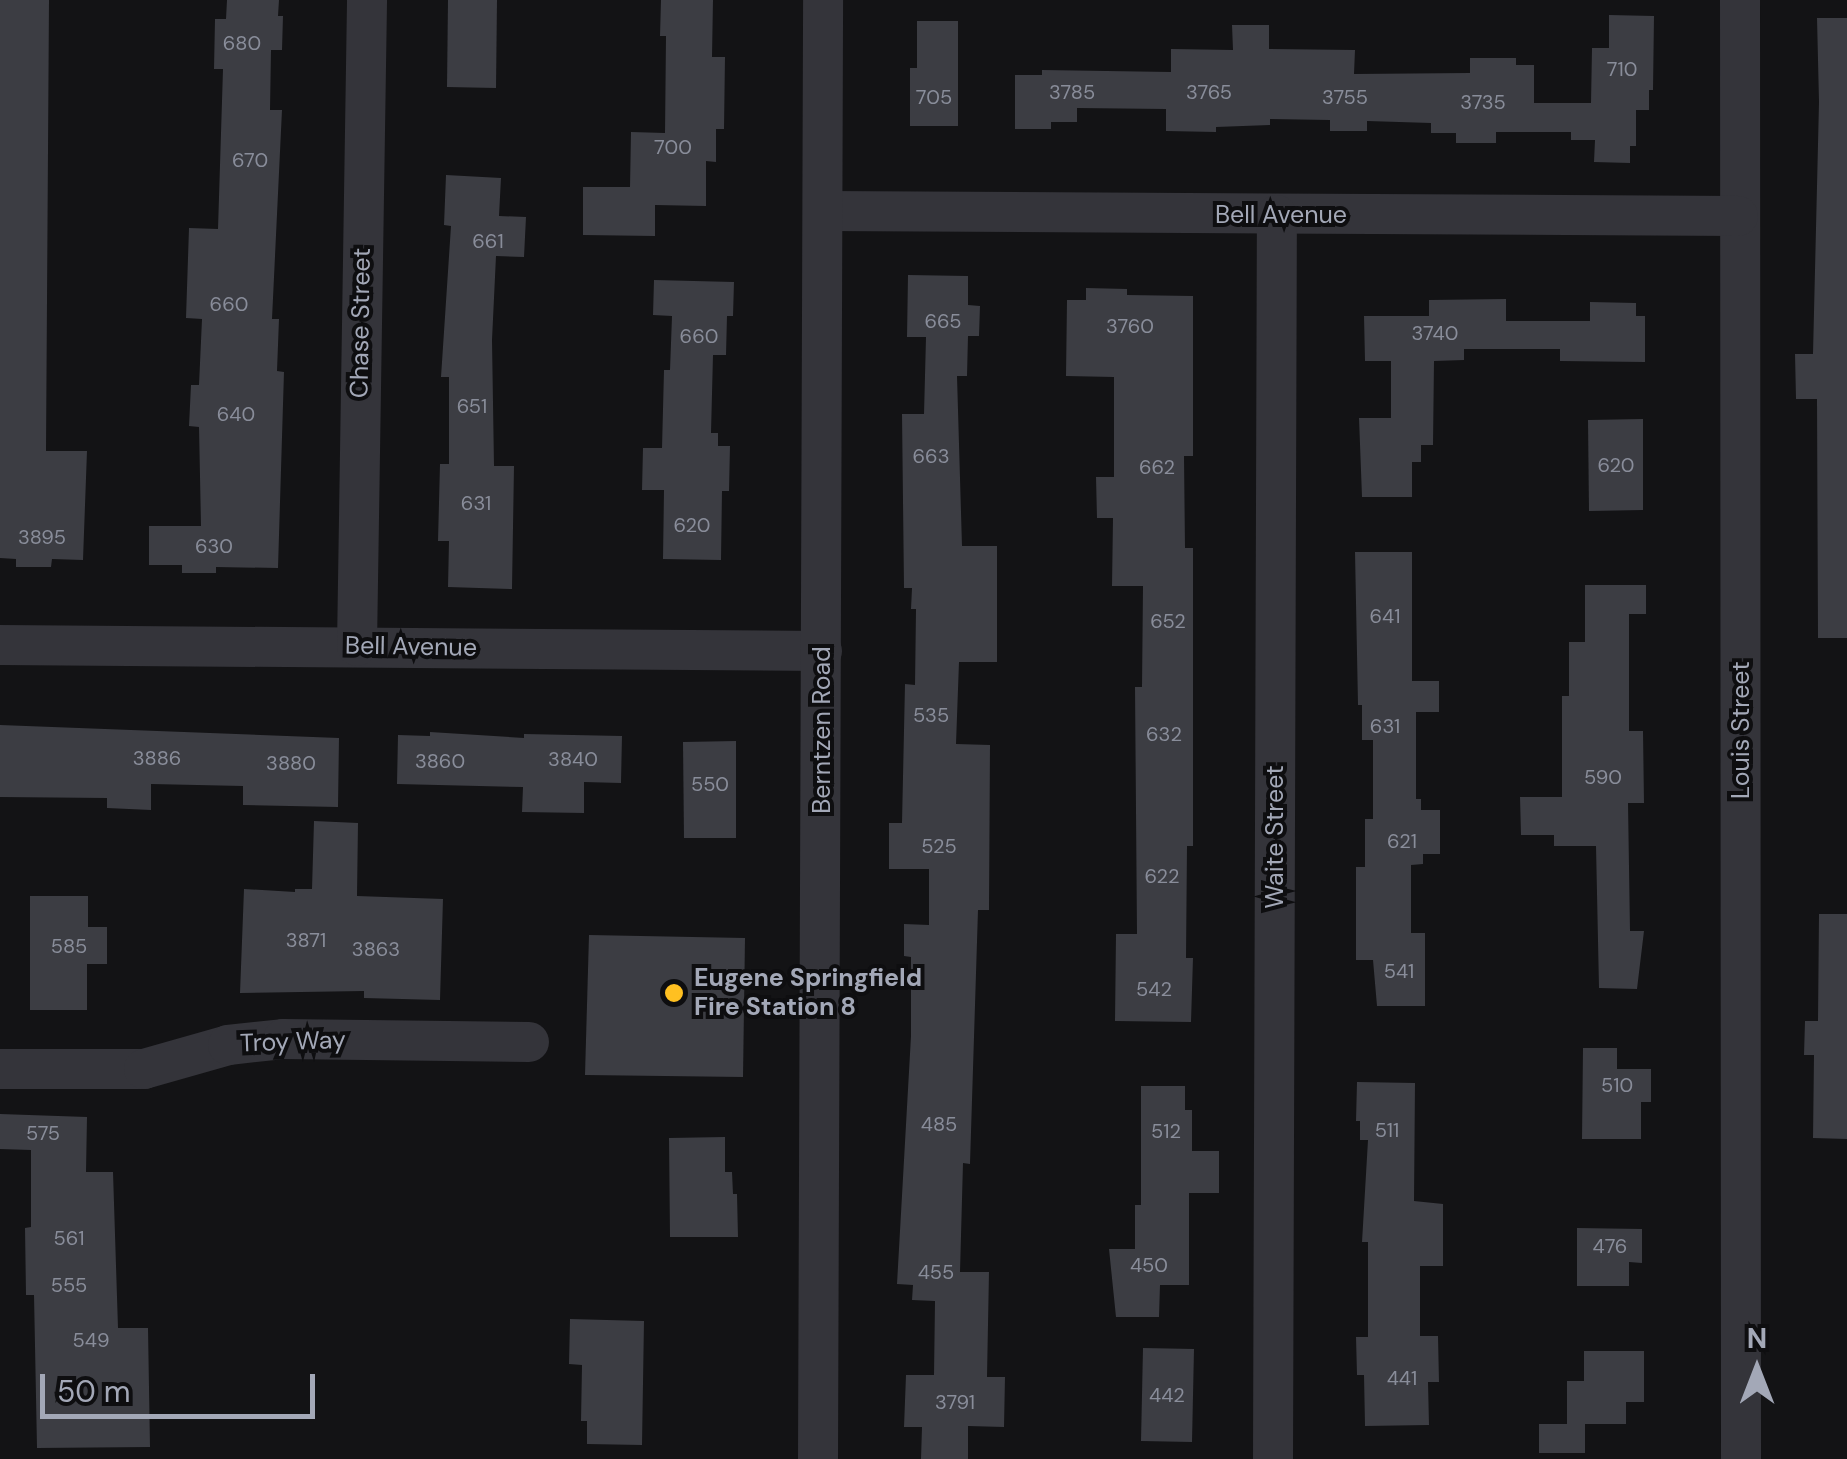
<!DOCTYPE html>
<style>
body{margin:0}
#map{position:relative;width:1847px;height:1459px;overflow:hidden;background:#131315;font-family:"DM Sans",sans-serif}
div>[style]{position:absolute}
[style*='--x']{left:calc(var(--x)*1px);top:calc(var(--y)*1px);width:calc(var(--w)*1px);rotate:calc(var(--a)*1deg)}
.building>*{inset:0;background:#3c3d43}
.minor>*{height:40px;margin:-20px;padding:0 20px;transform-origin:20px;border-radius:20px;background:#34343a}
.dots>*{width:28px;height:28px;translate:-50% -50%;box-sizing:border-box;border:5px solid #0e0e10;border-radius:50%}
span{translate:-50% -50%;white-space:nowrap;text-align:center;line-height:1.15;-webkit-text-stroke:8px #0e0e10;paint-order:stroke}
.number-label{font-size:20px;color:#898d9a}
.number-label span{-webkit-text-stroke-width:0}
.street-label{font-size:25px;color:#a3a8b7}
.poi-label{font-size:25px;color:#a3a8b7;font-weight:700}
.left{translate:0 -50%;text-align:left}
.north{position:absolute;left:1707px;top:1319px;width:100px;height:100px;-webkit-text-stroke:8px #0e0e10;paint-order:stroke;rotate:0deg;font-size:28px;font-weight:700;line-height:40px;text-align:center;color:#a3a8b7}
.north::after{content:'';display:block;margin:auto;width:35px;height:45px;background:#a3a8b7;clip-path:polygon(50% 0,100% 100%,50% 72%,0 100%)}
.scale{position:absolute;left:40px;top:1374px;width:275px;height:45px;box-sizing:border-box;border:5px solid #a3a8b7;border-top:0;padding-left:12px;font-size:30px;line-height:35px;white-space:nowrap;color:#a3a8b7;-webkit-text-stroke:8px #0e0e10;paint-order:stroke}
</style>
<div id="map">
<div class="building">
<i style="clip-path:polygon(0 0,49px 0,46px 451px,87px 451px,83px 560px,52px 559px,51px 567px,16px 567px,16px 559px,0 558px)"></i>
<i style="clip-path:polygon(227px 0,279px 0,278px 16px,283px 16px,282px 50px,271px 50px,270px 110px,282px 110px,272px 319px,279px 319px,277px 371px,284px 372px,278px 568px,216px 567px,216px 573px,182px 573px,182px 565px,149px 565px,149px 526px,201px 526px,199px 427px,189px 426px,191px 385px,199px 385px,202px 319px,186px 318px,189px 228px,218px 229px,223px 69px,214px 69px,215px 19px,226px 19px)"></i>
<i style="clip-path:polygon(448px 0,497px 0,496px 88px,447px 87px)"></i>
<i style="clip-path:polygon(661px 0,713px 0,712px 57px,725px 57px,724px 129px,716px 129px,716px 162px,706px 161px,706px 206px,655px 205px,655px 236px,583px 235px,583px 187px,630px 187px,631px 132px,665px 133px,666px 36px,660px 36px)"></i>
<i style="clip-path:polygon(1609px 15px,1654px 16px,1653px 90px,1649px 90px,1649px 110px,1636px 110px,1636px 146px,1630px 146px,1630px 163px,1594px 162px,1595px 140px,1571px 140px,1571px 132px,1496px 132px,1496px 143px,1456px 143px,1456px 133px,1431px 133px,1431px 123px,1367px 121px,1367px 131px,1330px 131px,1330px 120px,1270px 119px,1270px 125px,1216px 127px,1216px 132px,1166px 131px,1166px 109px,1077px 108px,1077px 122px,1051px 122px,1051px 129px,1015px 129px,1015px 75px,1042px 75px,1042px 70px,1171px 72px,1171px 49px,1233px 50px,1232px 25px,1269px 25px,1269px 49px,1355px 50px,1354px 74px,1470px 73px,1470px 58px,1516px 58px,1516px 65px,1534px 65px,1534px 103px,1591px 103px,1592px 48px,1609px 48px)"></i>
<i style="clip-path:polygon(1817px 18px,1847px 18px,1847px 638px,1818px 638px,1817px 399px,1796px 399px,1795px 354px,1813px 354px,1819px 102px)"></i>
<i style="clip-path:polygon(917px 21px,958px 21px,958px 126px,910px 126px,910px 68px,917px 68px)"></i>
<i style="clip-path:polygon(446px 175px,501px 178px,499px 216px,526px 217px,524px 257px,496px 256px,492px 340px,494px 466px,514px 466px,512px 589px,448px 587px,449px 541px,438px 541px,440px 464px,449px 464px,449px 377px,441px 377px,451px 226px,444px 225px)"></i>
<i style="clip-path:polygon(908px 275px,968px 276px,968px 305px,980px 306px,979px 336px,968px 336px,967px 376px,957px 376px,962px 546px,997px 546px,997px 662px,959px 662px,956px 744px,990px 745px,989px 910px,978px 910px,970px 1164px,963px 1163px,960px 1272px,989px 1272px,987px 1377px,1005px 1377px,1004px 1427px,968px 1426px,968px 1459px,921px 1459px,922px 1427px,904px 1427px,906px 1375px,934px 1375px,935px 1301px,912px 1300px,913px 1285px,897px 1284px,911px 1036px,911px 957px,904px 956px,904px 924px,929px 925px,929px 869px,889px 869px,889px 823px,902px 823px,905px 684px,915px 685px,916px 609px,911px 609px,912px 588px,904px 588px,902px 414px,924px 414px,926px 337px,907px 337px)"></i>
<i style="clip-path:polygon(654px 280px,734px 282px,733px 316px,727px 316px,726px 355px,713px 355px,711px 433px,718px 433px,718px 446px,730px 446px,729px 491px,722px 491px,721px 560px,663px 559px,664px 490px,642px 490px,643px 448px,662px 448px,664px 370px,670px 370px,672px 316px,653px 315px)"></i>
<i style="clip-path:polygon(1086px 288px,1127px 289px,1127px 295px,1193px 296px,1193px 456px,1184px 456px,1185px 548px,1193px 548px,1193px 846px,1187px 846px,1186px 958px,1193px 958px,1191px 1022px,1115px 1021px,1116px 934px,1137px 934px,1135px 687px,1142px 687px,1143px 586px,1112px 586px,1113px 518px,1097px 518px,1096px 477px,1114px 477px,1114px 377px,1066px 376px,1067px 300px,1086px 300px)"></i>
<i style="clip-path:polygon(1506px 299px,1506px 321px,1590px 321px,1590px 302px,1636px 303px,1636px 316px,1645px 316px,1645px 362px,1560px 361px,1560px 349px,1464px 349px,1464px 360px,1434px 361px,1433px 445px,1421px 445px,1421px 462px,1412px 462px,1412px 497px,1362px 497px,1359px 418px,1391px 418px,1391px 361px,1365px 361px,1364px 316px,1429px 316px,1429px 300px)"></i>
<i style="clip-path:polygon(1643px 419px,1643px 510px,1589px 511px,1588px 420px)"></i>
<i style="clip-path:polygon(1355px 552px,1412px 552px,1412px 681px,1439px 681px,1439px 712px,1416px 712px,1416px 799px,1421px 799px,1421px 810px,1440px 810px,1440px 854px,1423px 854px,1423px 864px,1411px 865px,1411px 933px,1425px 933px,1425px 1006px,1377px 1006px,1373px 960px,1356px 960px,1356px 867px,1365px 867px,1365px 819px,1373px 819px,1373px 740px,1362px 740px,1362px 705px,1358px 705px)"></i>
<i style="clip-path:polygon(1585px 585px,1646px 585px,1646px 614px,1629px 614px,1629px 731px,1643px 731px,1644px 803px,1628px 803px,1630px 931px,1644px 931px,1637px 989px,1599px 988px,1596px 846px,1554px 846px,1554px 835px,1521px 835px,1520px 797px,1562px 797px,1562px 696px,1569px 696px,1569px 642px,1585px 642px)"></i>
<i style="clip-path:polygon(0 725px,339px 738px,338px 807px,243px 805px,243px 786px,151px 784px,151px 810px,107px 808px,107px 798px,0 797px)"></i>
<i style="clip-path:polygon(430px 732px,524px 738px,524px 734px,622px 736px,621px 783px,584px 782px,584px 813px,522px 812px,523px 787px,397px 784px,398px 735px,430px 736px)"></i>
<i style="clip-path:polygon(736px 741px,736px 838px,684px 838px,683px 742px)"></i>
<i style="clip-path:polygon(314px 821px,358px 823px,357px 896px,443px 899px,440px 1000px,364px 998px,364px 991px,240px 993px,244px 889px,295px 892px,295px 889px,312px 889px)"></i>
<i style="clip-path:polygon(30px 896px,88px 896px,88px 927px,107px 927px,107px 964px,87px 964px,87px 1010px,30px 1010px)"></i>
<i style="clip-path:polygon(1819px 914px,1847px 914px,1847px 1139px,1813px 1138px,1814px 1055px,1804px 1055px,1805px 1021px,1818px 1021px)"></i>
<i style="clip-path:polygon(589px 935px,745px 938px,743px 1077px,585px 1075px)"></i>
<i style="clip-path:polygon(1583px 1048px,1617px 1048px,1617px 1069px,1651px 1069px,1651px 1102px,1641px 1102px,1641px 1139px,1582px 1139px)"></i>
<i style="clip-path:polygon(1357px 1082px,1415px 1083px,1414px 1201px,1443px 1204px,1443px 1266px,1420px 1266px,1420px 1336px,1438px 1336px,1439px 1382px,1428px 1382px,1429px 1425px,1365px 1426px,1364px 1375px,1357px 1375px,1356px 1337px,1368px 1337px,1368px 1242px,1362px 1242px,1368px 1140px,1360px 1140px,1360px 1121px,1356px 1121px)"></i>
<i style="clip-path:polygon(1141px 1086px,1185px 1086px,1185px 1110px,1192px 1110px,1192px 1151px,1219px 1151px,1219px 1193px,1189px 1193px,1189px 1285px,1160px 1285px,1159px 1317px,1116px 1317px,1109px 1249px,1135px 1249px,1135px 1205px,1141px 1205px)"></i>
<i style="clip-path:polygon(0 1114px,87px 1117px,86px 1172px,113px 1172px,118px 1328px,148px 1328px,150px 1447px,37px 1448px,34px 1295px,26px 1295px,25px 1228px,31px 1227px,31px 1150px,0 1149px)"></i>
<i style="clip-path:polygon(725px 1137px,725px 1172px,732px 1172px,733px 1194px,737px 1194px,738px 1237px,670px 1237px,669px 1138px)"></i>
<i style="clip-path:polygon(1577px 1228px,1642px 1229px,1642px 1263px,1629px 1262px,1629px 1286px,1577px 1286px)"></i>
<i style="clip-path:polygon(570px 1319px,644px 1321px,642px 1445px,587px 1444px,587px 1421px,581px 1421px,582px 1365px,569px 1364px)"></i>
<i style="clip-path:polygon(1143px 1348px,1194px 1349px,1192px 1442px,1141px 1441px)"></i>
<i style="clip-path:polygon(1584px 1351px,1644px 1351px,1644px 1402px,1626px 1402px,1626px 1424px,1567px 1424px,1567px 1381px,1584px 1381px)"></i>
<i style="clip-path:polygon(1539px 1424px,1585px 1424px,1585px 1453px,1539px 1453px)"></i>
</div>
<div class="minor">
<i style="--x:1740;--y:0;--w:1459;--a:89.96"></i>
<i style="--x:823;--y:211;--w:915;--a:0.31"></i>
<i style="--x:0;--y:645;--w:822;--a:0.42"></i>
<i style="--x:357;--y:646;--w:646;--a:-89.11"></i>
<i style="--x:0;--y:1069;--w:144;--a:0"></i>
<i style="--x:144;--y:1069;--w:87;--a:-15.9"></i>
<i style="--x:228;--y:1045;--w:55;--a:-6.2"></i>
<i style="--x:283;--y:1039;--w:246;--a:0.7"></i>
<i style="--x:818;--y:1459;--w:1459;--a:-89.8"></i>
<i style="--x:1273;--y:1459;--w:1244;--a:-89.82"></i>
</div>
<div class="dots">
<i style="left:674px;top:993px;background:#ffc021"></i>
</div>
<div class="number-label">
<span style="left:242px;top:43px">680</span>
<span style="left:1622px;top:69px">710</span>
<span style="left:1072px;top:92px">3785</span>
<span style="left:1209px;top:92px">3765</span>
<span style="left:934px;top:97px">705</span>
<span style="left:1345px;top:97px">3755</span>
<span style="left:1483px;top:102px">3735</span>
<span style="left:673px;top:147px">700</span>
<span style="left:250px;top:160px">670</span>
<span style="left:488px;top:241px">661</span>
<span style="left:229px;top:304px">660</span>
<span style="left:943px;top:321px">665</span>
<span style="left:1130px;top:326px">3760</span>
<span style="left:1435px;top:333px">3740</span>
<span style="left:699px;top:336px">660</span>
<span style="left:472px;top:406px">651</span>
<span style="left:236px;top:414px">640</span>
<span style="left:931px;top:456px">663</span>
<span style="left:1616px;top:465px">620</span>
<span style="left:1157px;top:467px">662</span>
<span style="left:476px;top:503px">631</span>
<span style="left:692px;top:525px">620</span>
<span style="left:42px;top:537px">3895</span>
<span style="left:214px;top:546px">630</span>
<span style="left:1385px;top:616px">641</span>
<span style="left:1168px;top:621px">652</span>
<span style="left:931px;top:715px">535</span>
<span style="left:1385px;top:726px">631</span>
<span style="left:1164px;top:734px">632</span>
<span style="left:157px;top:758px">3886</span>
<span style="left:573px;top:759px">3840</span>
<span style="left:440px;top:761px">3860</span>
<span style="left:291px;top:763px">3880</span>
<span style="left:1603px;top:777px">590</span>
<span style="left:710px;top:784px">550</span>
<span style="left:1402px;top:841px">621</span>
<span style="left:939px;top:846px">525</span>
<span style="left:1162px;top:876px">622</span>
<span style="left:306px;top:940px">3871</span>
<span style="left:69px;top:946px">585</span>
<span style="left:376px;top:949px">3863</span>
<span style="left:1399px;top:971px">541</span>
<span style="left:1154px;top:989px">542</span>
<span style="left:1617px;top:1085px">510</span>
<span style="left:939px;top:1124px">485</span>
<span style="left:1387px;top:1130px">511</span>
<span style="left:1166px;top:1131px">512</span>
<span style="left:43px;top:1133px">575</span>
<span style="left:69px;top:1238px">561</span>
<span style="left:1610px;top:1246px">476</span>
<span style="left:1149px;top:1265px">450</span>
<span style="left:936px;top:1272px">455</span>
<span style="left:69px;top:1285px">555</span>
<span style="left:91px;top:1340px">549</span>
<span style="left:1402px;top:1378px">441</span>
<span style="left:1167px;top:1395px">442</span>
<span style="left:955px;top:1402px">3791</span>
</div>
<div class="street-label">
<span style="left:1281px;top:215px">Bell Avenue</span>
<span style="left:361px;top:323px;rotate:-89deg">Chase Street</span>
<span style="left:411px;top:647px;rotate:1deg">Bell Avenue</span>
<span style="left:822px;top:730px;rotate:-90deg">Berntzen Road</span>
<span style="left:1741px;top:730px;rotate:-90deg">Louis Street</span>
<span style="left:1275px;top:837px;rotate:-90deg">Waite Street</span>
<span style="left:293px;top:1042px;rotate:-2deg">Troy Way</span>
</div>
<div class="poi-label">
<span class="left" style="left:694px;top:993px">Eugene Springfield<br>Fire Station 8</span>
</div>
<div class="north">N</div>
<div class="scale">50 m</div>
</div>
